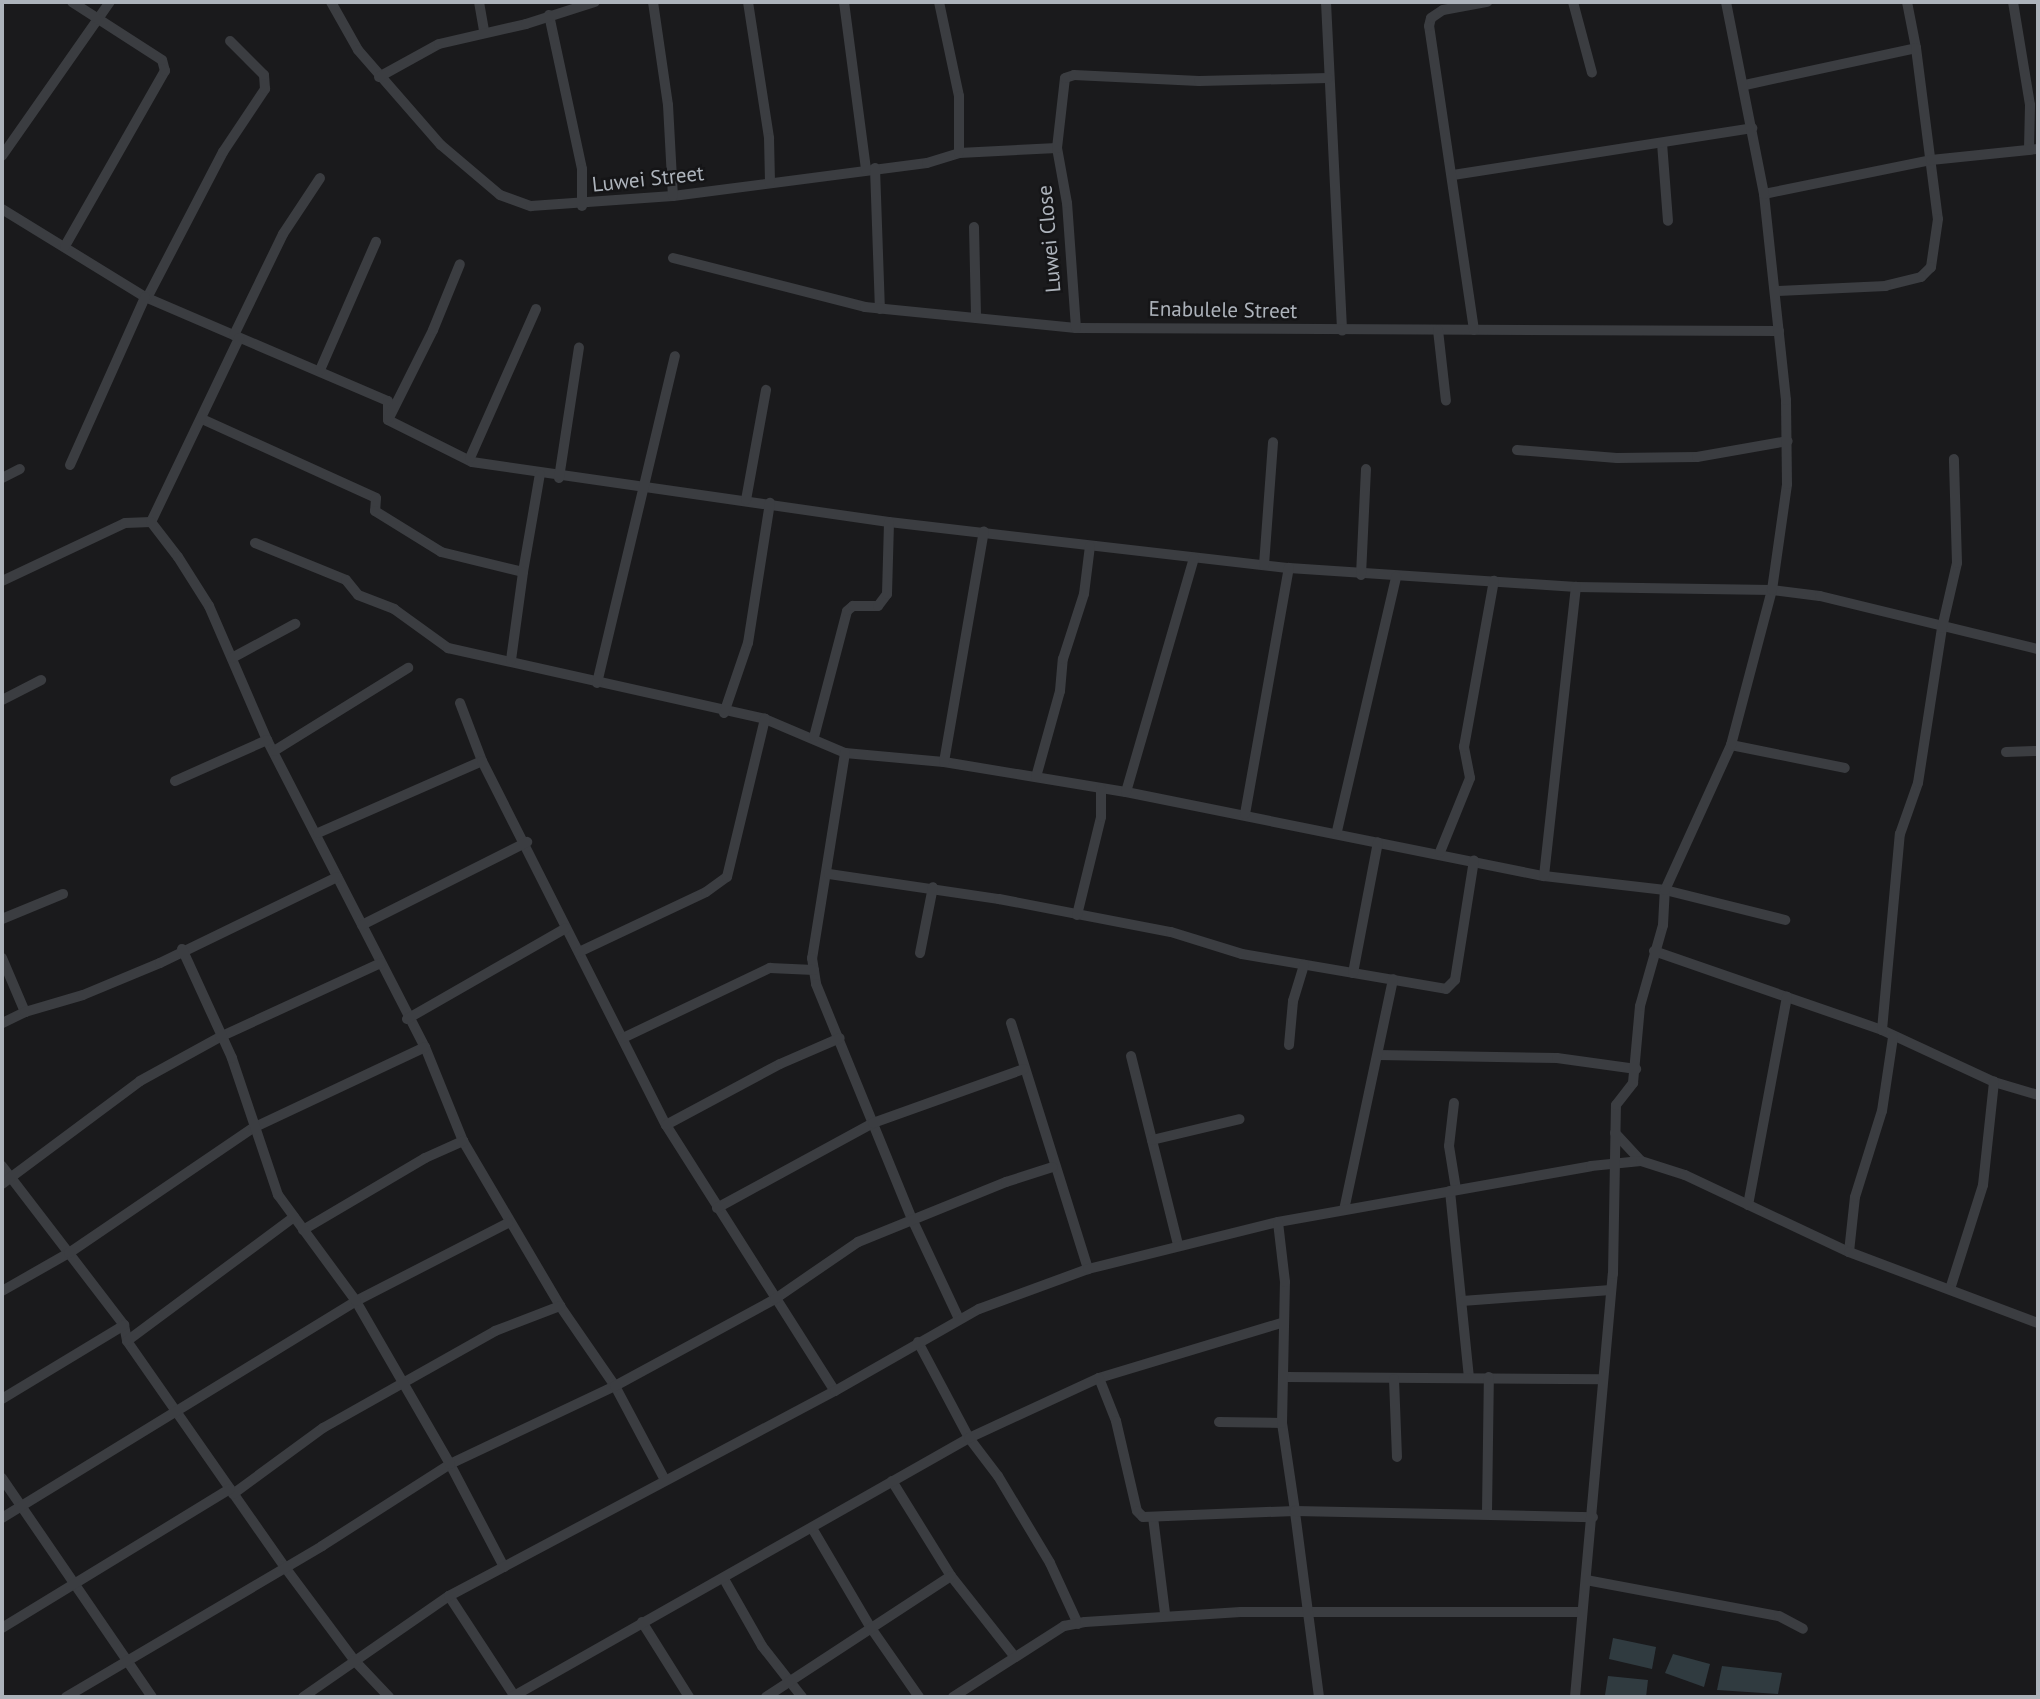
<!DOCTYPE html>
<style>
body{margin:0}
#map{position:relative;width:2040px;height:1699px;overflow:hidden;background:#1a1a1c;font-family:"PT Sans",sans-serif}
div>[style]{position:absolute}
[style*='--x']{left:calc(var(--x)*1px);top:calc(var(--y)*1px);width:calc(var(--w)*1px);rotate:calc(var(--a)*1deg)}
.water>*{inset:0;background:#303b40}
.minor>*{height:10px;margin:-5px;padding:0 5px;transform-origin:5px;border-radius:5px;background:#3b3d41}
span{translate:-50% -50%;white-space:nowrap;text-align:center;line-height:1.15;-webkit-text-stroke:5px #151517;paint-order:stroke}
.street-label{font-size:21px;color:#adb3bb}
.frame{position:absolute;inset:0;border:4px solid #adb3bb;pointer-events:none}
</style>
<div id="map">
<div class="water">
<i style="clip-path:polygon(1613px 1638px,1656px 1647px,1652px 1669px,1609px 1659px)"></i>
<i style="clip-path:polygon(1673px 1654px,1710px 1664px,1704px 1687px,1665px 1673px)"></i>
<i style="clip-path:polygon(1722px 1666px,1782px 1673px,1778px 1694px,1717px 1690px)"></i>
<i style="clip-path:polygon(1608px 1676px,1648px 1680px,1646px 1697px,1605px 1695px)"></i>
</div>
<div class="minor">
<i style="--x:331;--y:2;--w:55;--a:60.6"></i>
<i style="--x:358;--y:50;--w:126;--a:48.9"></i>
<i style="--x:441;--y:145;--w:77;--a:40.3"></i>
<i style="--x:500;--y:195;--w:33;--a:20"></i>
<i style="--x:531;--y:206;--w:142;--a:-4"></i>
<i style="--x:673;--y:196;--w:256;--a:-7.4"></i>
<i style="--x:927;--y:163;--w:34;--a:-17"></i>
<i style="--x:959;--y:153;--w:98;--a:-2.9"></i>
<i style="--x:479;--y:2;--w:29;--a:80"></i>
<i style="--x:653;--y:2;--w:104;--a:81.7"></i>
<i style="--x:668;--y:105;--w:91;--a:86.9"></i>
<i style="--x:748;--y:2;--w:138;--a:81.2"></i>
<i style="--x:769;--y:138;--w:45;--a:88.7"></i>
<i style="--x:844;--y:2;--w:169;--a:82.5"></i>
<i style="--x:939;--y:2;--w:96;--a:78"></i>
<i style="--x:959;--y:96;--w:57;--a:90"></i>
<i style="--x:1326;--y:2;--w:329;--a:87.2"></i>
<i style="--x:1573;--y:2;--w:73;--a:75"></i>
<i style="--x:1907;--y:2;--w:47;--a:78.9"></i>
<i style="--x:2013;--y:2;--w:104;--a:80.6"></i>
<i style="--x:2030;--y:105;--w:45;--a:91.3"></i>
<i style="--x:549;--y:15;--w:157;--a:77.9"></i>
<i style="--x:582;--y:169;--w:37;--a:90"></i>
<i style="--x:379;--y:77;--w:68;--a:-28.8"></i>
<i style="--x:439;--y:44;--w:89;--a:-12.9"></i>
<i style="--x:526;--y:24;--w:72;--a:-17.7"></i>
<i style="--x:1745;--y:85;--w:175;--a:-12.2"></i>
<i style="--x:1916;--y:48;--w:172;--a:82.7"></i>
<i style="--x:1938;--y:219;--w:49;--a:98.3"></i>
<i style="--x:1931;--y:267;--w:14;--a:135"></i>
<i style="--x:1921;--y:277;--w:36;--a:166"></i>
<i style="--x:1886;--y:286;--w:111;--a:177.4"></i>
<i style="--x:1662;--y:143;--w:78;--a:85.6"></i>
<i style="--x:2;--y:156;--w:188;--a:-55"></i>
<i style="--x:875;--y:168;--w:141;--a:88"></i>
<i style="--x:1453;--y:175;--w:303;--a:-8.9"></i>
<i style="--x:1764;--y:194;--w:170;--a:-11.5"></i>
<i style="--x:1931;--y:160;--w:108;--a:-5.9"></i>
<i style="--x:2;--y:209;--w:168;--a:31.6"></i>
<i style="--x:145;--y:297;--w:264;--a:23.2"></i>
<i style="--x:388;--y:401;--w:19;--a:90"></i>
<i style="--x:388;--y:420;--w:94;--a:26.6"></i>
<i style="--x:472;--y:462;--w:421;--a:8.2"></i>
<i style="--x:889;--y:522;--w:403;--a:6.6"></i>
<i style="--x:1289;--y:568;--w:288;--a:3.8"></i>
<i style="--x:1576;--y:587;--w:196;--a:0.9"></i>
<i style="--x:1772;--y:590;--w:48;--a:7.1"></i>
<i style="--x:1820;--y:596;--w:224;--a:13.7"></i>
<i style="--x:974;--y:227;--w:91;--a:88.7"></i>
<i style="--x:65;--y:246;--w:202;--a:-60.3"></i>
<i style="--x:165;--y:71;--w:11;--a:-105"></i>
<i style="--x:162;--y:60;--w:107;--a:-147.2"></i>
<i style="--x:673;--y:258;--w:198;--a:14.3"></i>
<i style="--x:865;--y:307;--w:212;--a:5.7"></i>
<i style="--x:1076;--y:328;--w:703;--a:0.24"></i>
<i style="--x:147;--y:298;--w:165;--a:-62.5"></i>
<i style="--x:223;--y:152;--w:76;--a:-56.3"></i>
<i style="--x:265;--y:89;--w:14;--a:-94"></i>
<i style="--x:264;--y:75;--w:48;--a:-135"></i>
<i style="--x:1076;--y:328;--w:125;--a:-94.1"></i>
<i style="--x:1067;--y:203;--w:56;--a:-100.3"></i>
<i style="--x:1057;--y:148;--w:70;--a:-83.5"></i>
<i style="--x:1065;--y:78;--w:9;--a:-18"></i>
<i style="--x:1074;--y:75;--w:125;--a:2.7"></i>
<i style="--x:1199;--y:81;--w:129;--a:-1.3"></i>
<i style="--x:1438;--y:330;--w:71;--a:83.6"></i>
<i style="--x:1474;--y:330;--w:307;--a:-98.4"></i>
<i style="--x:1429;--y:26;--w:8;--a:-76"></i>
<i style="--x:1431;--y:18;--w:14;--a:-34"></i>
<i style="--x:1443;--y:10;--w:45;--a:-10.3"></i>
<i style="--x:234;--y:335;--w:112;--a:-64.1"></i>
<i style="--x:283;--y:234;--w:67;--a:-56.5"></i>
<i style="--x:320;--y:370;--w:140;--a:-66.4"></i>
<i style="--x:389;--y:418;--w:98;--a:-63.4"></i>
<i style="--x:433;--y:330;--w:71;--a:-67.8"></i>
<i style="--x:202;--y:419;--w:191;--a:24.4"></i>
<i style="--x:376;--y:498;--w:13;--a:94"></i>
<i style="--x:375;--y:511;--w:78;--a:31.8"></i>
<i style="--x:441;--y:552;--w:84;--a:13.7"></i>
<i style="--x:523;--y:572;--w:99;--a:-80.2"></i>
<i style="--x:1517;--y:450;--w:100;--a:4.6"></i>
<i style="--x:1617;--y:458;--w:80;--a:-0.7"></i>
<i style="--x:1697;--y:457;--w:92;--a:-10"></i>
<i style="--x:470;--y:458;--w:163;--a:-66.1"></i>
<i style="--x:70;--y:465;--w:184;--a:-65.9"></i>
<i style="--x:2;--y:478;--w:20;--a:-27"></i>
<i style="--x:559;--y:478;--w:132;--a:-81.3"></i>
<i style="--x:746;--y:500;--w:112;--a:-79.7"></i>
<i style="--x:151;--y:522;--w:204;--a:-64.4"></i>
<i style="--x:255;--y:543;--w:98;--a:22.1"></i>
<i style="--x:346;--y:580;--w:19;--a:51"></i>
<i style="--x:358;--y:595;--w:39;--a:21"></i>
<i style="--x:394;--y:609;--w:67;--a:35.8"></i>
<i style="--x:448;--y:648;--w:325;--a:12.6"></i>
<i style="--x:765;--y:719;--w:87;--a:23"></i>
<i style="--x:845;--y:753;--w:99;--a:5.2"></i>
<i style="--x:944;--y:762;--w:184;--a:9.4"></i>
<i style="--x:1126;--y:792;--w:426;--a:11.4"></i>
<i style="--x:1544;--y:876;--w:122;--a:6.6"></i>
<i style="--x:1665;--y:890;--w:124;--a:14"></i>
<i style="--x:1264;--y:565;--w:123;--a:-85.8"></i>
<i style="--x:1361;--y:575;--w:106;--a:-87.3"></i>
<i style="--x:2;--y:581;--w:136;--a:-25.2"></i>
<i style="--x:125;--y:523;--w:26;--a:-2"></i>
<i style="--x:151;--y:522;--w:44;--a:52.4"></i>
<i style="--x:178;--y:557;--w:58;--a:57.7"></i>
<i style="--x:209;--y:606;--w:146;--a:66.6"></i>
<i style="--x:267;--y:740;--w:345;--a:62.8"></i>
<i style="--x:425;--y:1047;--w:101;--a:68"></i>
<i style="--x:463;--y:1141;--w:191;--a:59.5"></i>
<i style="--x:560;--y:1306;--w:97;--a:55.5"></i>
<i style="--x:615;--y:1386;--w:106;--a:62"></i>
<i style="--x:232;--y:658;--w:72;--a:-28.4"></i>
<i style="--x:511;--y:660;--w:89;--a:-82.2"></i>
<i style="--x:597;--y:683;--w:336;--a:-76.6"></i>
<i style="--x:2;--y:700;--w:44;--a:-27.1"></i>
<i style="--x:460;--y:703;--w:62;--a:69.2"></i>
<i style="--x:724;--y:713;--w:74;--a:-71.1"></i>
<i style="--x:748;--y:643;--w:142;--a:-81.1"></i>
<i style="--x:814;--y:737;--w:130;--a:-75.3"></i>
<i style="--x:847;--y:611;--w:8;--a:-40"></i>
<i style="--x:853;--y:606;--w:25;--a:0"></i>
<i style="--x:878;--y:606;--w:15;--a:-53"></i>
<i style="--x:887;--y:594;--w:72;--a:-88.4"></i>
<i style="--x:1731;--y:745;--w:116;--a:11.4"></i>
<i style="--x:274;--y:751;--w:158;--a:-31.8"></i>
<i style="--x:2006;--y:752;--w:32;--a:-2"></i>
<i style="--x:845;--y:753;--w:208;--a:99.1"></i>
<i style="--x:812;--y:958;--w:26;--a:81"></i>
<i style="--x:816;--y:984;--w:254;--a:67.8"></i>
<i style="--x:912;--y:1219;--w:110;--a:64.8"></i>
<i style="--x:944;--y:762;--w:234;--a:-80.2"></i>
<i style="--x:1036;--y:777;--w:89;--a:-74.4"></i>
<i style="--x:1060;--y:691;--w:32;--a:-85"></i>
<i style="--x:1063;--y:659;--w:68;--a:-72.1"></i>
<i style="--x:1084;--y:594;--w:48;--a:-82.9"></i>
<i style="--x:175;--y:781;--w:101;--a:-24"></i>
<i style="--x:1126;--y:792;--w:244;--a:-73.8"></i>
<i style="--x:1245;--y:814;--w:250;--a:-79.9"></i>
<i style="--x:1337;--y:831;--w:261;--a:-76.9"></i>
<i style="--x:318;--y:833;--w:179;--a:-23.7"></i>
<i style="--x:482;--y:761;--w:408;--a:63.2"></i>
<i style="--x:666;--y:1125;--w:315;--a:57.6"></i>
<i style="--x:1440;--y:852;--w:80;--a:-67.9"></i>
<i style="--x:1470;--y:778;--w:32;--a:-101"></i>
<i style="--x:1464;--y:747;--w:169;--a:-79.8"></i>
<i style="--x:829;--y:874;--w:172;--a:8.4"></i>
<i style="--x:999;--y:899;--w:175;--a:10.9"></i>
<i style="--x:1171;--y:932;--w:74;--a:17.2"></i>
<i style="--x:1242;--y:954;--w:207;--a:9.7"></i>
<i style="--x:1446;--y:989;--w:13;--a:-45"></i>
<i style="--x:1455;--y:980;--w:121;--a:-81"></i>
<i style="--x:1544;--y:876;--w:291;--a:-83.7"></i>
<i style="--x:1077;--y:915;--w:101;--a:-76.2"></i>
<i style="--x:1101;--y:817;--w:28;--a:-90"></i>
<i style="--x:2;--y:919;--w:66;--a:-22.3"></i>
<i style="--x:362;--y:925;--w:185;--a:-26.7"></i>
<i style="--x:1654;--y:951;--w:241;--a:19.1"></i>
<i style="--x:1882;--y:1030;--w:123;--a:24.9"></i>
<i style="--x:1994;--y:1082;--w:46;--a:16.5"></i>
<i style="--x:579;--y:952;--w:140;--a:-25.3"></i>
<i style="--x:706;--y:892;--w:26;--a:-36"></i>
<i style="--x:727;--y:877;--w:163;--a:-76.5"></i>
<i style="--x:920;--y:953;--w:67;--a:-78.9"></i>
<i style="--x:2;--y:958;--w:59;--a:66.9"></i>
<i style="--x:25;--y:1012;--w:25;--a:154"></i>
<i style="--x:1353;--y:973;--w:133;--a:-79.2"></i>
<i style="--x:25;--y:1012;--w:60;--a:-16.3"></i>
<i style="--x:83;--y:995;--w:83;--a:-22.6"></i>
<i style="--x:160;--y:963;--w:197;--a:-25.9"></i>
<i style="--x:407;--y:1019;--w:183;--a:-29.8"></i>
<i style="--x:1011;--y:1023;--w:258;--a:72.6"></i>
<i style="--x:1882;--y:1030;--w:197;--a:-84.8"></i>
<i style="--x:1900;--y:834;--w:54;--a:-70.6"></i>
<i style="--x:1918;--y:783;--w:157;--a:-81.2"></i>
<i style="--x:1942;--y:628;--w:67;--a:-77"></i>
<i style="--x:1957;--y:563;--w:104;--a:-91.7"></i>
<i style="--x:623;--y:1038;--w:163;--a:-25.5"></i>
<i style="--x:770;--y:968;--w:44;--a:2.6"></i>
<i style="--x:1289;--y:1045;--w:44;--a:-84.8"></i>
<i style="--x:1293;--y:1001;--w:38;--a:-73"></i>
<i style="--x:1378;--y:1055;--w:179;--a:1"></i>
<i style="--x:1557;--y:1058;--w:80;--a:7.9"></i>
<i style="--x:1131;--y:1056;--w:194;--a:76"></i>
<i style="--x:1454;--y:1103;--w:43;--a:96.6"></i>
<i style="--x:1449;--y:1146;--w:44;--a:80.8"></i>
<i style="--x:666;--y:1125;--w:129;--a:-28.2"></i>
<i style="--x:780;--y:1064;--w:65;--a:-23.4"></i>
<i style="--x:1615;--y:1133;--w:38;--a:47"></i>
<i style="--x:1152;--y:1140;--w:90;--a:-13.4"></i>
<i style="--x:2;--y:1166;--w:200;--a:52.5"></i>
<i style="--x:124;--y:1325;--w:16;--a:79"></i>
<i style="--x:127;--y:1341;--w:274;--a:55.1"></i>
<i style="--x:284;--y:1566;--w:117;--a:53.3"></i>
<i style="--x:354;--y:1660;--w:51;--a:46.6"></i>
<i style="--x:2;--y:1184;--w:172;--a:-36.7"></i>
<i style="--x:140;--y:1081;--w:91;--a:-28.8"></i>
<i style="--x:220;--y:1037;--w:177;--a:-24.7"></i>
<i style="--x:1450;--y:1191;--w:188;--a:84.2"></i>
<i style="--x:1748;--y:1205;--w:212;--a:-79.4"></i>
<i style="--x:717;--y:1208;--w:178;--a:-28.6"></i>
<i style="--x:873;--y:1123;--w:160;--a:-19.7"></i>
<i style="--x:1344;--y:1210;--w:236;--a:-78"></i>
<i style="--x:303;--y:1230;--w:142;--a:-30.5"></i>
<i style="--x:425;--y:1158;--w:42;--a:-24.1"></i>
<i style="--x:1849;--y:1252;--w:55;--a:-83.8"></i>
<i style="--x:1855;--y:1197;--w:90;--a:-72.6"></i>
<i style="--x:1882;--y:1111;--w:75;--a:-81.5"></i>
<i style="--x:1951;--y:1286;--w:106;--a:-72.4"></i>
<i style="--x:1983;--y:1185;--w:104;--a:-83.9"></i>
<i style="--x:2;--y:1291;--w:77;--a:-29.6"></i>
<i style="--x:69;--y:1253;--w:222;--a:-34.2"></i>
<i style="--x:253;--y:1128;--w:190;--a:-25.2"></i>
<i style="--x:1462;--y:1301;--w:149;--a:-4.2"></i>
<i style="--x:127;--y:1341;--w:208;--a:-36.6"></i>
<i style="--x:918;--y:1342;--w:109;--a:62"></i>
<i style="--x:969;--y:1438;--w:48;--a:52.7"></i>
<i style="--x:998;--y:1476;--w:101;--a:59.1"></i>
<i style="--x:1050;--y:1563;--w:67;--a:65.3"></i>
<i style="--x:1286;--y:1377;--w:317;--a:0.4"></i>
<i style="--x:1099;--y:1378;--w:193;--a:-16.8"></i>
<i style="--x:1394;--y:1379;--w:78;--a:87.8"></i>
<i style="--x:2;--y:1399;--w:143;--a:-31.2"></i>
<i style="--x:1219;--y:1422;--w:63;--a:0.9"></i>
<i style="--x:2;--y:1478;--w:265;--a:55.6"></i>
<i style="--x:892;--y:1481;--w:112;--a:58.2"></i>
<i style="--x:951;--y:1576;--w:103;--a:51.7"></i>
<i style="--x:233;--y:1494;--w:112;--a:-36.3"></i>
<i style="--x:323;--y:1428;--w:197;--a:-29.4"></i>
<i style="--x:495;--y:1331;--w:70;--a:-21"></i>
<i style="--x:1487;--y:1512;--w:135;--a:-89.2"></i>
<i style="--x:1153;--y:1517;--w:98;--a:82.9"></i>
<i style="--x:2;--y:1518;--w:415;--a:-31.5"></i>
<i style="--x:356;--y:1301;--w:171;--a:-27.2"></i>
<i style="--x:812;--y:1528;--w:116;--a:59.5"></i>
<i style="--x:871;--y:1628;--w:84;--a:55.2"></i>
<i style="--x:504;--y:1567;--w:116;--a:-117.7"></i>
<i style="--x:450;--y:1464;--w:183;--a:-25.3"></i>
<i style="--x:615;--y:1386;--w:182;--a:-28.5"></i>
<i style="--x:775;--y:1299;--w:101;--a:-34.5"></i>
<i style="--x:858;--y:1242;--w:160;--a:-22.1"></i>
<i style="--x:1006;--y:1182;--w:49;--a:-17.7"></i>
<i style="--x:724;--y:1579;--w:77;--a:60.4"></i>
<i style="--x:762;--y:1646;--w:65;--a:51.9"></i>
<i style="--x:1586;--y:1580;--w:196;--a:10.6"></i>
<i style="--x:1779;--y:1616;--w:27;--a:28"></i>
<i style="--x:449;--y:1596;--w:121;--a:56.8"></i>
<i style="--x:642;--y:1622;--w:89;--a:57.9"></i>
<i style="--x:2;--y:1628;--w:267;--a:-31.4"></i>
<i style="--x:66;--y:1697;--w:297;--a:-30.5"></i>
<i style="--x:322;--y:1546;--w:152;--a:-32.6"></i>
<i style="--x:450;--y:1464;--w:188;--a:-120"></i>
<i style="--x:356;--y:1301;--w:132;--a:-126.3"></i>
<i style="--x:278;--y:1195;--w:145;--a:-108.6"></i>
<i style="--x:232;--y:1058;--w:120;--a:-114.6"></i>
<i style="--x:303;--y:1697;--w:178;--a:-34.7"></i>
<i style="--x:449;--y:1596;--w:437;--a:-28"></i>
<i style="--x:835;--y:1391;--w:166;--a:-29.7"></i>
<i style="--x:979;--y:1309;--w:116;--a:-20.2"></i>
<i style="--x:1088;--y:1269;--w:196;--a:-13.9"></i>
<i style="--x:1278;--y:1222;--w:318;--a:-10.1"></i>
<i style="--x:1591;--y:1166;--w:50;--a:-5.7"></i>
<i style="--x:1641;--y:1161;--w:46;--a:17.7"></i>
<i style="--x:1685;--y:1175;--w:181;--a:25.2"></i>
<i style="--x:1849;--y:1252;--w:202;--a:20.6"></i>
<i style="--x:512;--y:1697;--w:525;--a:-29.54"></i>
<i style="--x:969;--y:1438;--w:143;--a:-24.8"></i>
<i style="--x:1099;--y:1378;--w:46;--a:68.4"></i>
<i style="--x:1116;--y:1421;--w:92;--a:76.9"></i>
<i style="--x:1137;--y:1511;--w:8;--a:45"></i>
<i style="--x:1143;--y:1517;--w:152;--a:-2.3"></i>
<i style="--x:1295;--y:1511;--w:89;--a:-98.4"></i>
<i style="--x:1282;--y:1423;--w:141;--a:-88.8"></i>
<i style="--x:1285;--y:1282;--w:60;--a:-96.7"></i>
<i style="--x:766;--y:1697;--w:221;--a:-33.2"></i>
<i style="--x:953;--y:1697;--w:132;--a:-32.6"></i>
<i style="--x:1064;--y:1626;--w:21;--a:-11"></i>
<i style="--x:1085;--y:1622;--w:156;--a:-3.7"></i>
<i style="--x:1241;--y:1612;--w:341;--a:0"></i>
<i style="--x:1319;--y:1697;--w:188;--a:-97.4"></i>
<i style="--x:1295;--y:1511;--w:298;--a:1.2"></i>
<i style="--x:1575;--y:1697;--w:425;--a:-84.9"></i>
<i style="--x:1613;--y:1274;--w:169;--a:-89"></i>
<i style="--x:1616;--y:1105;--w:28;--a:-52"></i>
<i style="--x:1633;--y:1083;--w:77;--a:-84.8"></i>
<i style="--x:1640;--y:1006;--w:84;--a:-74.1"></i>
<i style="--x:1663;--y:925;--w:35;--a:-87"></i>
<i style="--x:1665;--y:890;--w:159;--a:-65.5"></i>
<i style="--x:1731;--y:745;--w:160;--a:-75.2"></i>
<i style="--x:1772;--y:590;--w:107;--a:-81.9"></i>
<i style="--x:1787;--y:484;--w:84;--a:-90.7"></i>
<i style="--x:1786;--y:400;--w:207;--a:-96.1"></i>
<i style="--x:1764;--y:194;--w:196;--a:-101.2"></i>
</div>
<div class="street-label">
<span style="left:648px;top:179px;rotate:-6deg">Luwei Street</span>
<span style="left:1049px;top:239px;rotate:-95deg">Luwei Close</span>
<span style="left:1223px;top:310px;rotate:1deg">Enabulele Street</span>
</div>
<div class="frame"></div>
</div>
